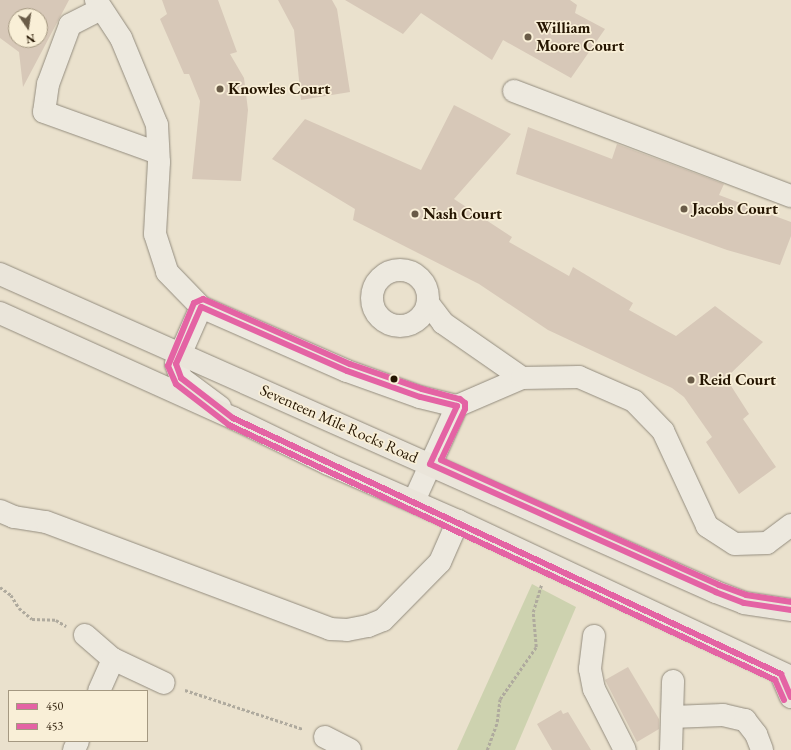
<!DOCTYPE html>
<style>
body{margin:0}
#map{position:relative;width:791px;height:750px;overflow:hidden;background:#eae1cd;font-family:"EB Garamond",serif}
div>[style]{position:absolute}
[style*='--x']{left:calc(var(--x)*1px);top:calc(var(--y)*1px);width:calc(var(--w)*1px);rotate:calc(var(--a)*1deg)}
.green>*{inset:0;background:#cdd2af}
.building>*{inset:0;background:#d7c8b8}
.path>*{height:2.5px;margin-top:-1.25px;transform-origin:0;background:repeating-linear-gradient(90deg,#afaa9e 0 3px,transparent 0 5px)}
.roads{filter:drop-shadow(0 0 1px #938c7e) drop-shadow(0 0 1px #938c7e)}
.minor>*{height:22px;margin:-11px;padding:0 11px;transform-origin:11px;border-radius:11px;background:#ede9df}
.minor>.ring{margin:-11px;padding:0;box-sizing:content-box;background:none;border:22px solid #ede9df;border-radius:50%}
.major>*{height:22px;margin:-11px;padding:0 11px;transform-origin:11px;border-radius:11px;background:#eae5da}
.bus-1>*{height:6px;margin:-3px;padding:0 3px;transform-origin:3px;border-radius:3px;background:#e463a4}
.bus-2>*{height:6px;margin:-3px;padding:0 3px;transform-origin:3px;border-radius:3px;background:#e463a4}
.dots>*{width:11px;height:11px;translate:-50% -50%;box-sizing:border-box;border:2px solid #f9efd7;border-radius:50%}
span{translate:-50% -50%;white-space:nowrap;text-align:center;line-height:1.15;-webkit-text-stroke:3.5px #f9efd7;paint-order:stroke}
.poi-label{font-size:16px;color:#251501;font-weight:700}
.left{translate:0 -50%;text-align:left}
.street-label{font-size:16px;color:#251501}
.legend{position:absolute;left:8px;top:690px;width:140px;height:52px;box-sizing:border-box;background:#f9efd7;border:1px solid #a49881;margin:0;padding:5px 7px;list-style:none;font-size:12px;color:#251501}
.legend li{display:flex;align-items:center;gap:8px;height:20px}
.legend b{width:20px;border:1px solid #a49881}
.north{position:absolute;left:8px;top:8px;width:40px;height:40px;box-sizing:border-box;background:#f9efd7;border:1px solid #a49881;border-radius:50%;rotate:167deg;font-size:11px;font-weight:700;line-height:16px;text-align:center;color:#251501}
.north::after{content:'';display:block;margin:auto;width:14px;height:18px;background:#6a5c48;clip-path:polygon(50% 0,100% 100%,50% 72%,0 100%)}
</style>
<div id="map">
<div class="green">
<i style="clip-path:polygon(532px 584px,576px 607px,515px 750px,457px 750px)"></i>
</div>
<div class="building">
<i style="clip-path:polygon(evenodd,0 0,69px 0,23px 87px,19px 52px,0 38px,0 0,16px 16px,40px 16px,40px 40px,16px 40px,16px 16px)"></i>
<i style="clip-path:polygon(162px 0,218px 0,237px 52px,230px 54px,244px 78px,248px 110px,241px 181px,192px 179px,200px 101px,189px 74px,184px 74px,160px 19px,167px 14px)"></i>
<i style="clip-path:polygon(278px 0,332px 0,337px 9px,350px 92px,301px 100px,294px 30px)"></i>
<i style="clip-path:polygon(345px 0,570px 0,577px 5px,575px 13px,605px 29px,571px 78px,503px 40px,492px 60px,421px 13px,403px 34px)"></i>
<i style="clip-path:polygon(454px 105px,511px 134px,454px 199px,512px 237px,509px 242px,569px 276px,573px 267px,633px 303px,629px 310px,676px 336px,715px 306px,763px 342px,726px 378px,749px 414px,743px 419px,776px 467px,739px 494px,706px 442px,712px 437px,684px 397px,672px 388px,548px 330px,479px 284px,353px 220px,355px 209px,272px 159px,305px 119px,421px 170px)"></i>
<i style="clip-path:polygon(528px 127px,612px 159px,617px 144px,724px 184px,719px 195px,791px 222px,791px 236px,780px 265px,727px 250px,516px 174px)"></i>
<i style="clip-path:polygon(628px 667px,659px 719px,659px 729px,637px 742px,605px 680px)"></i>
<i style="clip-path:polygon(561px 710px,563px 714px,568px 712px,591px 750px,552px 750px,537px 724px)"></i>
</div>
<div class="path">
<i style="--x:0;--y:587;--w:14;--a:36"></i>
<i style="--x:11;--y:595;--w:15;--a:58"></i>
<i style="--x:19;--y:608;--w:17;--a:40"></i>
<i style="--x:32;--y:619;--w:24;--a:2"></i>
<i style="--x:56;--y:620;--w:12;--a:31"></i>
<i style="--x:185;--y:690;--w:124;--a:18.3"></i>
<i style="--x:487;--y:750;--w:30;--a:-70"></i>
<i style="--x:497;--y:722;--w:23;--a:-83"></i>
<i style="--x:500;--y:699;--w:63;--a:-55.3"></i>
<i style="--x:536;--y:647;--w:35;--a:-95"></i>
<i style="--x:533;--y:612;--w:28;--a:-73"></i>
</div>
<div class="roads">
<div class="minor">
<i style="--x:96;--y:0;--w:45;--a:56.7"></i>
<i style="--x:121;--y:38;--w:94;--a:67.5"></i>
<i style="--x:157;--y:125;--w:37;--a:87"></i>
<i style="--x:159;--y:162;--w:72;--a:93.2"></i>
<i style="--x:155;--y:234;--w:40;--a:72"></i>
<i style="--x:167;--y:272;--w:49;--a:45.8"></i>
<i style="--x:101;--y:9;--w:35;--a:153"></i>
<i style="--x:70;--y:25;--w:63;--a:110.4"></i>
<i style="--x:48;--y:84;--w:28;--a:98"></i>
<i style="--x:44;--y:112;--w:121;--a:19.8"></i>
<i style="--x:514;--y:91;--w:296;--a:20.8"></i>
<i class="ring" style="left:372px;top:270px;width:34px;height:34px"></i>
<i style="--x:428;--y:303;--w:25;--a:53"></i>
<i style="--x:443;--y:323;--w:96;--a:34.8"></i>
<i style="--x:457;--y:406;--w:71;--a:-23.3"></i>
<i style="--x:522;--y:378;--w:57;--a:-1"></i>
<i style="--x:579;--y:377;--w:60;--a:23.6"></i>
<i style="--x:634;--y:401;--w:42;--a:46"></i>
<i style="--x:663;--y:431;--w:105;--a:65.1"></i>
<i style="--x:707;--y:526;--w:33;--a:33"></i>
<i style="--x:735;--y:544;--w:32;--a:-2"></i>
<i style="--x:767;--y:543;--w:30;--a:-37"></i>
<i style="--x:220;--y:407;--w:49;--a:-143.4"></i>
<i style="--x:181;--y:378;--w:15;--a:-110"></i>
<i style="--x:176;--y:364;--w:62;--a:-66.3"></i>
<i style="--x:201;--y:307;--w:159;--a:23.7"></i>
<i style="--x:347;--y:371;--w:77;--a:19.6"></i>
<i style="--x:420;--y:397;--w:38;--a:14"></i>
<i style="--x:457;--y:406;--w:104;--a:114.4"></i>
<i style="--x:0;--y:511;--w:15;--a:23"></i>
<i style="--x:14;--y:517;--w:32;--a:9"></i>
<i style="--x:46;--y:522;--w:303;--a:20.6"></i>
<i style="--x:330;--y:629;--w:17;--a:3"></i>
<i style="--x:347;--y:630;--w:21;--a:-11"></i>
<i style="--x:368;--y:626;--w:16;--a:-22"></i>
<i style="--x:383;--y:620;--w:81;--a:-45.5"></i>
<i style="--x:440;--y:562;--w:45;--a:-66.3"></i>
<i style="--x:85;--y:635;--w:37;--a:41"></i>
<i style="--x:113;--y:659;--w:56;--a:25.2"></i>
<i style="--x:594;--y:636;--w:33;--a:97"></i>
<i style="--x:590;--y:669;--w:20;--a:79"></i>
<i style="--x:594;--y:689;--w:68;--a:63.1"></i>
<i style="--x:99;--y:691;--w:35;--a:-66"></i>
<i style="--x:672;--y:717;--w:51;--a:-2.2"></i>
<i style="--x:723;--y:715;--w:23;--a:13"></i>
<i style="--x:745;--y:720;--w:18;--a:52"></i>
<i style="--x:756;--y:734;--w:17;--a:69"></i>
<i style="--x:325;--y:737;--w:28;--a:27"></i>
<i style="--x:74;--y:750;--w:10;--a:-66"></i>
<i style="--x:671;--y:750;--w:69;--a:-88.3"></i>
</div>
<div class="major">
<i style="--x:0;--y:274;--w:783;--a:23.95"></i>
<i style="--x:716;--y:592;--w:30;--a:21"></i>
<i style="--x:744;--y:603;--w:48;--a:8.5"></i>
<i style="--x:0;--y:313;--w:256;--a:24.3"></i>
<i style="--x:233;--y:418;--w:106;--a:25.8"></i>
<i style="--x:328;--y:464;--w:142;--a:23.7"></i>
<i style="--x:458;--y:521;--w:368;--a:25.1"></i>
<i style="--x:781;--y:674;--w:25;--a:67"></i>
</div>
</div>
<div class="bus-1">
<i style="--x:791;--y:610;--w:48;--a:-171.5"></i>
<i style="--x:744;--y:603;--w:30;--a:-159"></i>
<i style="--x:716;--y:592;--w:313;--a:-155.9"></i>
<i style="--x:430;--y:464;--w:64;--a:-65"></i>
<i style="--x:457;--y:406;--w:38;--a:-166"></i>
<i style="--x:420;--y:397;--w:77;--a:-160.4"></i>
<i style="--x:347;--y:371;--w:159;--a:-156.3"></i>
<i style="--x:201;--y:307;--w:62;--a:113.7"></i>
<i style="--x:176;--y:364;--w:15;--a:70"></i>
<i style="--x:181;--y:378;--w:66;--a:37.6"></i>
<i style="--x:233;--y:418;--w:605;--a:25.04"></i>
<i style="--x:781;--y:674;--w:25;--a:67"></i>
</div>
<div class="bus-2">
<i style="--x:784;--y:700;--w:22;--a:-114"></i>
<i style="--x:775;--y:680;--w:603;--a:-154.97"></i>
<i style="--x:229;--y:425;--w:67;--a:-142.3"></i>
<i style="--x:176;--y:384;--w:20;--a:-114"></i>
<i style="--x:168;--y:366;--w:68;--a:-67.6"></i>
<i style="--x:194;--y:303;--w:10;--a:-24"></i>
<i style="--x:203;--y:299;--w:161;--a:23.9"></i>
<i style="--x:350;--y:364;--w:76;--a:19.1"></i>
<i style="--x:422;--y:389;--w:39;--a:15"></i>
<i style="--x:460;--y:399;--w:6;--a:39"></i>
<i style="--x:465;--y:403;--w:6;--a:90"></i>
<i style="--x:465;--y:409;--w:56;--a:115.2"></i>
<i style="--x:441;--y:460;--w:305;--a:24.2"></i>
<i style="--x:719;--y:585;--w:29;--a:20"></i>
<i style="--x:746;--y:595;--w:46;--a:8.8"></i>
</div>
<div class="dots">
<i style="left:528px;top:37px;background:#6a5c48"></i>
<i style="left:220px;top:89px;background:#6a5c48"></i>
<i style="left:684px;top:209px;background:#6a5c48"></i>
<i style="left:415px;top:214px;background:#6a5c48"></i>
<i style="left:394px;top:379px;background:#251501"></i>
<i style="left:691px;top:380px;background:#6a5c48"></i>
</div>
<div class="poi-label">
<span class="left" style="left:536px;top:37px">William<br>Moore Court</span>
<span class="left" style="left:228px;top:89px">Knowles Court</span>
<span class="left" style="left:692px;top:209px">Jacobs Court</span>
<span class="left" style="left:423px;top:214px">Nash Court</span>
<span class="left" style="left:699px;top:380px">Reid Court</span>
</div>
<div class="street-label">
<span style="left:339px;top:424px;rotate:24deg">Seventeen Mile Rocks Road</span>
</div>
<ul class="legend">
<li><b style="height:5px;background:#e463a4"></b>450</li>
<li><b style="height:5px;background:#e463a4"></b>453</li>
</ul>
<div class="north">N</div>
</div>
